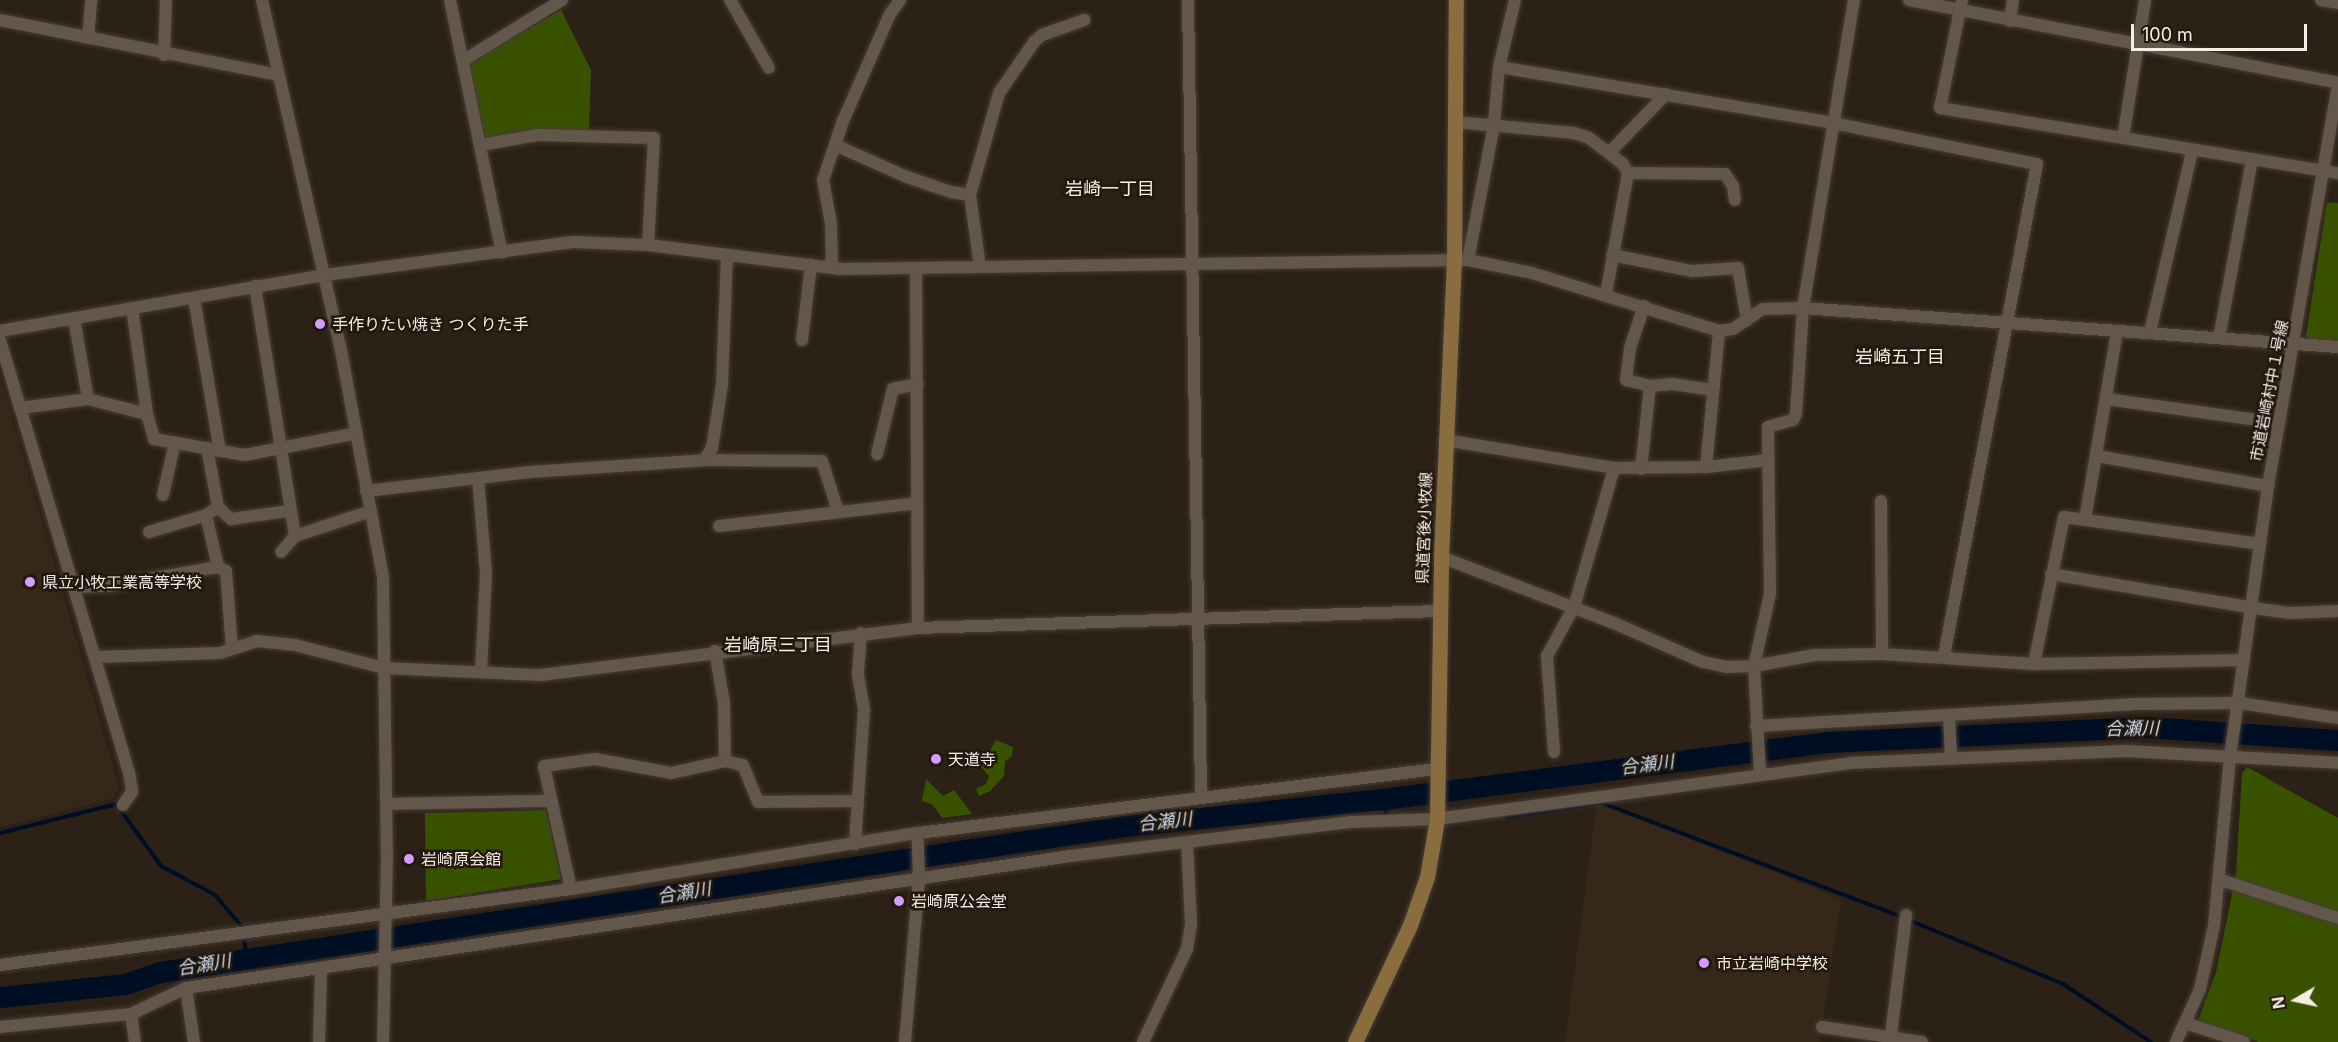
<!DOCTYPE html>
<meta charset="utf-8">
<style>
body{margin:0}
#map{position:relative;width:2338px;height:1042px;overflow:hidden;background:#2c2117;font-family:Inter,"Noto Sans JP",sans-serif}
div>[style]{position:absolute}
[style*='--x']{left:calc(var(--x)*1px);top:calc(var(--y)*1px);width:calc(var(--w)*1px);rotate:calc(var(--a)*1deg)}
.built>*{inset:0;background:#372718}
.green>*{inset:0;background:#395200}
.stream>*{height:4px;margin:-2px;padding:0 2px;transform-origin:2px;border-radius:2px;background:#000e24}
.river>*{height:21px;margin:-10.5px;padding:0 10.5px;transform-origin:10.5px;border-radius:10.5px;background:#000e24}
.roads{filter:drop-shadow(0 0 2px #463d35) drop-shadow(0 0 2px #463d35)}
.minor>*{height:12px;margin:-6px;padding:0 6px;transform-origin:6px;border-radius:6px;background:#63564a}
.major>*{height:15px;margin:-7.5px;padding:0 7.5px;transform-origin:7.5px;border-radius:7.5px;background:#8a6d3e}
.dots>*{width:16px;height:16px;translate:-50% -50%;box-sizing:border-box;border:3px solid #22180d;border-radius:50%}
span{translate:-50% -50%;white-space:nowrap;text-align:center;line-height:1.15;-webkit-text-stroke:5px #22180d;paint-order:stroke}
.poi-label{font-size:16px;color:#f5eee7}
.left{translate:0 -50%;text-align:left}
.street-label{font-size:16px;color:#f5eee7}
.neighbourhood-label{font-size:18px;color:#f5eee7}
.water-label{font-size:18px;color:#cdddf0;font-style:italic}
.north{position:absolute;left:2266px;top:970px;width:60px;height:60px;-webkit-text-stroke:4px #22180d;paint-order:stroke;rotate:261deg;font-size:16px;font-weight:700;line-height:24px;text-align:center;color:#f5eee7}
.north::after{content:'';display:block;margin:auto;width:21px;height:27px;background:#f5eee7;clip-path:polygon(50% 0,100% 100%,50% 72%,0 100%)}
.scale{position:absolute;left:2131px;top:24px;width:176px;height:27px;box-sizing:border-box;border:3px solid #f5eee7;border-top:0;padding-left:8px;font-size:18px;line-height:21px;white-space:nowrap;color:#f5eee7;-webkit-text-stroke:4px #22180d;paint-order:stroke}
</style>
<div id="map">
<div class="built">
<i style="clip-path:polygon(0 377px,119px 786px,114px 798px,0 827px)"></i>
<i style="clip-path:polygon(1597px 802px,1841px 899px,1820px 1042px,1565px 1042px)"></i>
</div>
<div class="green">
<i style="clip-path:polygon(561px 10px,591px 70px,589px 130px,535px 129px,485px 138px,469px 63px)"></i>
<i style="clip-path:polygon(2327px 202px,2338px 203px,2338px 342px,2308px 340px,2306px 335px)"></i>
<i style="clip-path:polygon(996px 740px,1013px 747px,1012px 756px,1005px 761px,1004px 776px,990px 791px,979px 796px,976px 789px,986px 784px,989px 776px,976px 761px,980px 751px,989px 752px)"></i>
<i style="clip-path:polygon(2247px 767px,2338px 818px,2338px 1042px,2259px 1042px,2198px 1021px,2216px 972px,2236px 875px,2242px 773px)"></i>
<i style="clip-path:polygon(926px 779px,943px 796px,954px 790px,972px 814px,942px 818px,932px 804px,922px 801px)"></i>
<i style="clip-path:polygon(546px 810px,561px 879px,426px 901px,425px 813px)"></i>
</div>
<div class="stream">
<i style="--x:1383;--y:799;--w:15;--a:79"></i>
<i style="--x:1508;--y:817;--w:95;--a:-8.5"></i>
<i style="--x:1602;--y:803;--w:323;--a:20.8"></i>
<i style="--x:0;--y:833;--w:120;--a:-14"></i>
<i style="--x:116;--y:804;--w:77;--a:54"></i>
<i style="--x:161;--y:866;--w:61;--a:28.2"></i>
<i style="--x:215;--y:895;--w:42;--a:49.8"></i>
<i style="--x:242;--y:927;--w:32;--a:81"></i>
<i style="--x:1911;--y:921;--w:165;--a:22.5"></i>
<i style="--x:2063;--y:984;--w:105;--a:33.4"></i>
</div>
<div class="river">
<i style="--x:0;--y:997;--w:126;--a:-5.9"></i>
<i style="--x:125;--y:984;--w:37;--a:-19"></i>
<i style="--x:160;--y:972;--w:975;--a:-8.61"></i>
<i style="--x:1124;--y:826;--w:260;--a:-6"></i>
<i style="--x:1383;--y:799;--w:447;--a:-7.3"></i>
<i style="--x:1826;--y:742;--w:320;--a:-2.7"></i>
<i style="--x:2146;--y:727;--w:192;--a:3.9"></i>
</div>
<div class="roads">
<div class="minor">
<i style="--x:262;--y:0;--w:354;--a:77.3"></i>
<i style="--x:340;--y:345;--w:237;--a:79.5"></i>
<i style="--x:383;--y:578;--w:277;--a:89.2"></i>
<i style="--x:387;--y:855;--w:187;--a:91.2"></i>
<i style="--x:450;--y:0;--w:258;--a:78.4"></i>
<i style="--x:730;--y:0;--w:78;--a:60.2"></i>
<i style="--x:1188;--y:0;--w:796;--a:89.06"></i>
<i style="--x:1909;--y:0;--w:437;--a:10.9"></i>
<i style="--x:1962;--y:0;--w:110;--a:101.5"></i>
<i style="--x:1940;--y:108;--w:403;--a:9.3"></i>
<i style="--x:2321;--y:0;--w:17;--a:10"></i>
<i style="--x:0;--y:20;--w:283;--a:11.2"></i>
<i style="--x:2010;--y:21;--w:21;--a:-82"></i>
<i style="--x:88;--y:38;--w:38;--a:-85"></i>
<i style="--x:164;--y:55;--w:55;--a:-87.9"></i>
<i style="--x:464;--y:60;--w:115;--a:-31.5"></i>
<i style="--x:1499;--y:67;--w:339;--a:9.5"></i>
<i style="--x:1833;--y:123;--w:208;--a:11.4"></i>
<i style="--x:2037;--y:164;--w:501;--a:100.7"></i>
<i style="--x:1456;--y:122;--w:119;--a:5.3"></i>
<i style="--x:1574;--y:133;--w:16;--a:18"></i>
<i style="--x:1589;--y:138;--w:43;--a:37.4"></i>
<i style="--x:1623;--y:164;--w:10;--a:61"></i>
<i style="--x:1628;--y:173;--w:123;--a:100.3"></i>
<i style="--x:2123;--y:138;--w:140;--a:-80.9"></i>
<i style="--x:481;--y:145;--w:58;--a:-10"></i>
<i style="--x:538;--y:135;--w:116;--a:1.5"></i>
<i style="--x:654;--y:138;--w:107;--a:93.2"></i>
<i style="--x:835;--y:145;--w:79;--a:24"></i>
<i style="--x:907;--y:177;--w:46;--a:18.8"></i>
<i style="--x:951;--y:192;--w:19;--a:9"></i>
<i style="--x:1609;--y:153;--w:82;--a:-46"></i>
<i style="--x:1628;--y:173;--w:97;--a:0.6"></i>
<i style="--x:1725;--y:174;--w:14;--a:56"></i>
<i style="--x:1733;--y:186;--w:14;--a:82"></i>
<i style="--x:1612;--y:255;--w:82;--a:11.3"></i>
<i style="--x:1692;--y:271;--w:46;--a:-3.7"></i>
<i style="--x:1738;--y:268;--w:53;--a:80.2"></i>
<i style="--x:1468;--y:260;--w:137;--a:-79.1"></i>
<i style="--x:1494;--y:125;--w:58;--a:-85.1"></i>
<i style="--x:1499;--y:67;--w:69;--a:-76.6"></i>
<i style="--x:980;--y:267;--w:73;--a:-97.9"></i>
<i style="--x:970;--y:195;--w:106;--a:-74.1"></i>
<i style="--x:999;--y:93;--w:62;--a:-55.5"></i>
<i style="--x:1034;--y:42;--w:11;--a:-41"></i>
<i style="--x:1042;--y:35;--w:45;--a:-19.7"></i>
<i style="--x:832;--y:268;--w:44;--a:-91.3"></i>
<i style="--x:831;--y:224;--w:45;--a:-100.3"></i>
<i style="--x:823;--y:180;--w:62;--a:-71.3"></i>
<i style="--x:843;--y:121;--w:117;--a:-66.3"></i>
<i style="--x:890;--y:14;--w:17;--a:-54"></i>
<i style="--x:916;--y:268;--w:360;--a:89.7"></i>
<i style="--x:255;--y:286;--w:253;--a:80.9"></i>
<i style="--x:295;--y:536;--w:21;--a:131"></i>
<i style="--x:194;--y:298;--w:155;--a:80.4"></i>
<i style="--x:1644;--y:306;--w:44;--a:108.4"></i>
<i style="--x:1630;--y:348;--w:32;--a:97"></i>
<i style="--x:1626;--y:380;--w:25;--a:14"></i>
<i style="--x:1650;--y:386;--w:22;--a:-5"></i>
<i style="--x:1672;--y:384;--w:41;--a:8.3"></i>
<i style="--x:132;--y:308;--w:107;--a:81.9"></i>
<i style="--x:74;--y:318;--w:82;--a:80.2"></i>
<i style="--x:0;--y:331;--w:330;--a:-9.8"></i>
<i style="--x:325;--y:275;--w:250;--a:-7.6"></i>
<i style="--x:573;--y:242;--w:75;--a:2.3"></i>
<i style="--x:648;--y:245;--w:194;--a:7.1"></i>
<i style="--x:841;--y:269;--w:627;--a:-0.82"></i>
<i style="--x:1468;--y:260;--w:65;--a:11.5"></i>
<i style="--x:1532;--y:273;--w:196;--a:17.2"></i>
<i style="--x:1719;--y:331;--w:14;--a:-8"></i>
<i style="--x:1733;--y:329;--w:36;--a:-34"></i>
<i style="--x:1763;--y:309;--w:40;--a:-1.4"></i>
<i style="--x:1803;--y:308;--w:536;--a:4.17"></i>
<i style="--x:2150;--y:332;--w:185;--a:-76.9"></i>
<i style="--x:2219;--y:338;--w:181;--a:-79.5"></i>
<i style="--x:0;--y:340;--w:451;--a:73.4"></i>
<i style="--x:129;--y:772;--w:20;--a:81"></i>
<i style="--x:132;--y:792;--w:16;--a:125"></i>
<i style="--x:802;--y:340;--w:76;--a:-83.2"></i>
<i style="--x:2106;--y:399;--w:174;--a:7.9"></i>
<i style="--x:20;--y:408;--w:69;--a:-7.5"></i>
<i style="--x:88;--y:399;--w:61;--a:14.3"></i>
<i style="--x:147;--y:414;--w:26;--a:74"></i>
<i style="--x:154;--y:439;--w:92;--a:10"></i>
<i style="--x:245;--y:455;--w:114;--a:-11.1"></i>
<i style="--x:1445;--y:440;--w:171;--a:9.4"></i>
<i style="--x:1614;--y:468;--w:92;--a:-0.6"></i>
<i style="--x:1706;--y:467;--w:63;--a:-6.3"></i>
<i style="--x:207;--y:448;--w:60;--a:79.4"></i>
<i style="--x:218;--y:507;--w:18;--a:43"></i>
<i style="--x:231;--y:519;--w:59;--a:-7.9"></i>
<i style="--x:877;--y:454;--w:67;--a:-76.2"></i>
<i style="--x:893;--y:389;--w:25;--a:-11"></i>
<i style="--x:2097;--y:456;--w:174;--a:10"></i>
<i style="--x:704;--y:460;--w:118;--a:0.5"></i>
<i style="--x:822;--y:461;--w:52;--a:72.3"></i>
<i style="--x:1706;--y:467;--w:137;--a:-84.5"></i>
<i style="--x:1641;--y:469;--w:83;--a:-83.8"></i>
<i style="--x:478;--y:478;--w:95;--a:85.2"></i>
<i style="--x:486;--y:573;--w:99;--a:92.9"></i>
<i style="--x:366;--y:491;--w:165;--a:-6.6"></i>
<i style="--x:530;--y:472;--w:174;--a:-3.9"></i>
<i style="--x:704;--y:460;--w:14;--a:-56"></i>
<i style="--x:712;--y:448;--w:64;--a:-81"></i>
<i style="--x:722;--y:385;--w:128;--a:-87.8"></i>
<i style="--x:163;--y:495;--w:54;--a:-77.2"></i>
<i style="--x:1881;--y:501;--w:153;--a:89.6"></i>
<i style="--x:218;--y:507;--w:14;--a:146"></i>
<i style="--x:206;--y:515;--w:53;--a:77"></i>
<i style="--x:218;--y:567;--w:9;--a:27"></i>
<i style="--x:226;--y:571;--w:78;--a:85.6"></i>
<i style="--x:2085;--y:519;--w:191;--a:-80.3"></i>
<i style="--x:719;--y:526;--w:199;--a:-6.6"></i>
<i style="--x:149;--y:532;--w:59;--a:-16.6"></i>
<i style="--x:295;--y:536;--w:80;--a:-18.2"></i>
<i style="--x:1441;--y:557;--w:185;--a:20.9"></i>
<i style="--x:1614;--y:623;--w:97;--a:23.7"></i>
<i style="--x:1703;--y:662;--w:24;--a:12"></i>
<i style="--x:1726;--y:667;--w:28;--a:-2"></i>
<i style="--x:1754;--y:666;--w:62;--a:-10.2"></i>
<i style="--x:1815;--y:655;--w:67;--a:-0.9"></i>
<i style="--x:1882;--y:654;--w:152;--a:3.8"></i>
<i style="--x:2034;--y:664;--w:210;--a:-1.1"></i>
<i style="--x:2051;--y:574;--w:206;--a:9.5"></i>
<i style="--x:2254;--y:608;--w:35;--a:8"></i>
<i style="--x:2289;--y:613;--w:49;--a:-2.3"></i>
<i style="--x:73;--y:587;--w:35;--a:-2"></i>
<i style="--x:108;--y:586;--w:112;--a:-9.8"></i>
<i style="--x:715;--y:651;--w:53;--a:80.2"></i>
<i style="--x:724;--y:703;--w:58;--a:89"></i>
<i style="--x:96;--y:657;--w:124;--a:-1.8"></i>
<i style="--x:220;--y:653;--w:39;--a:-18"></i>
<i style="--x:257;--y:641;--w:38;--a:6"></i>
<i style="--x:295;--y:645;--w:92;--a:14.5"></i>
<i style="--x:384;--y:668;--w:157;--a:2.6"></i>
<i style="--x:541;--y:675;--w:380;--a:-7.1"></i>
<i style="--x:918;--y:628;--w:522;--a:-1.87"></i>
<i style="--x:2034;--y:664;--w:150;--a:-78.5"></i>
<i style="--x:2064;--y:517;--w:198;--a:7.8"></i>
<i style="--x:1949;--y:715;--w:44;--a:87.4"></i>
<i style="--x:1756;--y:726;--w:377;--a:-3.3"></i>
<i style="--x:2132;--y:704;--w:108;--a:-0.5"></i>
<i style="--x:2240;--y:703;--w:99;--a:8.7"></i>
<i style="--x:1554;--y:752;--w:96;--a:-94.2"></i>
<i style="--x:1547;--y:656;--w:56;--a:-61.1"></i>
<i style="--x:1574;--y:607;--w:145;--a:-73.9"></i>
<i style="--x:1760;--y:773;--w:107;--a:-93.2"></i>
<i style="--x:1754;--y:666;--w:74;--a:-77.5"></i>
<i style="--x:1770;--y:594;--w:167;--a:-90.7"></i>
<i style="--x:1768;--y:427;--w:26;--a:-16"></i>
<i style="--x:1793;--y:420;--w:7;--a:-63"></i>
<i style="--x:1796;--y:414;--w:106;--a:-86.2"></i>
<i style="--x:1803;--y:308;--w:312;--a:-80.6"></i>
<i style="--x:387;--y:804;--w:163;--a:-1.1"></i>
<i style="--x:855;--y:844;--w:135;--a:-86.2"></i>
<i style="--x:864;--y:709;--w:36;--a:-100"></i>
<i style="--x:858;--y:674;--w:41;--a:-85.8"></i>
<i style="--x:2221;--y:880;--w:123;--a:18"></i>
<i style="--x:571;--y:889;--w:126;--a:-102.4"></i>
<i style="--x:544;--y:766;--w:51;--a:-7.8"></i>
<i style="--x:595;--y:759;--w:77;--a:10.4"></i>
<i style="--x:671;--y:773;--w:55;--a:-12.5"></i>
<i style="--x:725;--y:761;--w:18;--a:13"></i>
<i style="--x:743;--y:765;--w:40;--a:68"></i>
<i style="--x:758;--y:802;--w:97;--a:-0.6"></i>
<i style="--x:0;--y:965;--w:576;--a:-7.58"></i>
<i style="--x:571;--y:889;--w:351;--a:-9.2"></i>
<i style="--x:918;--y:833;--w:522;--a:-7.04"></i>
<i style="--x:186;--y:988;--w:55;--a:81.6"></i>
<i style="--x:131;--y:1014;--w:28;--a:82"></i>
<i style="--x:2185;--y:1023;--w:62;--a:17.9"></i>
<i style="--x:0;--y:1027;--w:132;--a:-5.7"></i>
<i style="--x:131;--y:1014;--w:61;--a:-25.3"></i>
<i style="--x:186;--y:988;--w:894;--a:-8.49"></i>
<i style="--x:1070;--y:856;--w:284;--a:-6.9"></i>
<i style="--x:1352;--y:822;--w:85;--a:-2"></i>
<i style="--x:1437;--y:819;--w:417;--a:-7.7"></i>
<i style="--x:1850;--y:763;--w:276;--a:-2.5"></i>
<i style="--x:2126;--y:751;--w:212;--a:3.2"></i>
<i style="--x:1822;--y:1027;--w:101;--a:8.5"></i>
<i style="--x:319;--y:1042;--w:73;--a:-88.4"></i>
<i style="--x:905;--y:1042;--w:165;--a:-85.1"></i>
<i style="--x:919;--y:878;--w:37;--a:-92"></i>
<i style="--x:1143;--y:1042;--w:103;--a:-64.7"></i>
<i style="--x:1187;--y:949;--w:26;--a:-81"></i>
<i style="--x:1191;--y:923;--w:81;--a:-92.8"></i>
<i style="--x:1890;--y:1042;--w:128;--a:-82.8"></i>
<i style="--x:2176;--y:1042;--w:58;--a:-65.6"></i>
<i style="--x:2200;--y:989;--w:65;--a:-77.5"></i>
<i style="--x:2214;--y:926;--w:170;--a:-84.6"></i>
<i style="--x:2230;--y:757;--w:274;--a:-82"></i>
<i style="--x:2268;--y:486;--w:407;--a:-80.1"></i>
</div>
<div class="major">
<i style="--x:1355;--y:1042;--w:129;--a:-64.8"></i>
<i style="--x:1410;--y:925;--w:51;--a:-70.5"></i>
<i style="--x:1427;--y:877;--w:59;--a:-80.2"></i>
<i style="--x:1437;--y:819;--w:262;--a:-89.1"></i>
<i style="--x:1441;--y:557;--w:296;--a:-87.5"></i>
<i style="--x:1454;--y:261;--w:261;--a:-89.6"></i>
</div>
</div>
<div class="dots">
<i style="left:320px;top:324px;background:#d29dfd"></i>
<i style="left:30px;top:582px;background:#d29dfd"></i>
<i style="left:936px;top:759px;background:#d29dfd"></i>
<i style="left:409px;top:859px;background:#d29dfd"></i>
<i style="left:899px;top:901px;background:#d29dfd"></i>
<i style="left:1704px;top:963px;background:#d29dfd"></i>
</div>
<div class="poi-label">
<span class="left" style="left:332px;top:324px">手作りたい焼き つくりた手</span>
<span class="left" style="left:42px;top:582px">県立小牧工業高等学校</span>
<span class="left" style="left:948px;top:759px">天道寺</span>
<span class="left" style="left:421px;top:859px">岩崎原会館</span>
<span class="left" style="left:911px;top:901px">岩崎原公会堂</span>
<span class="left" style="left:1716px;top:963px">市立岩崎中学校</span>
</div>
<div class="street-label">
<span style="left:2269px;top:391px;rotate:-79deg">市道岩崎村中１号線</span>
<span style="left:1424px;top:528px;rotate:-88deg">県道宮後小牧線</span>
</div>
<div class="neighbourhood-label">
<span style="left:1110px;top:189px">岩崎一丁目</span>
<span style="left:1900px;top:357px">岩崎五丁目</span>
<span style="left:778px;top:645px">岩崎原三丁目</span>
</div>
<div class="water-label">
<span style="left:2132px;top:729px;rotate:-1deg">合瀬川</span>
<span style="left:1647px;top:765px;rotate:-7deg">合瀬川</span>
<span style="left:1165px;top:822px;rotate:-6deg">合瀬川</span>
<span style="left:684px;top:893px;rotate:-9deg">合瀬川</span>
<span style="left:204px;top:965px;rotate:-9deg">合瀬川</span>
</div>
<div class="north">N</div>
<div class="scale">100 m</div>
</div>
